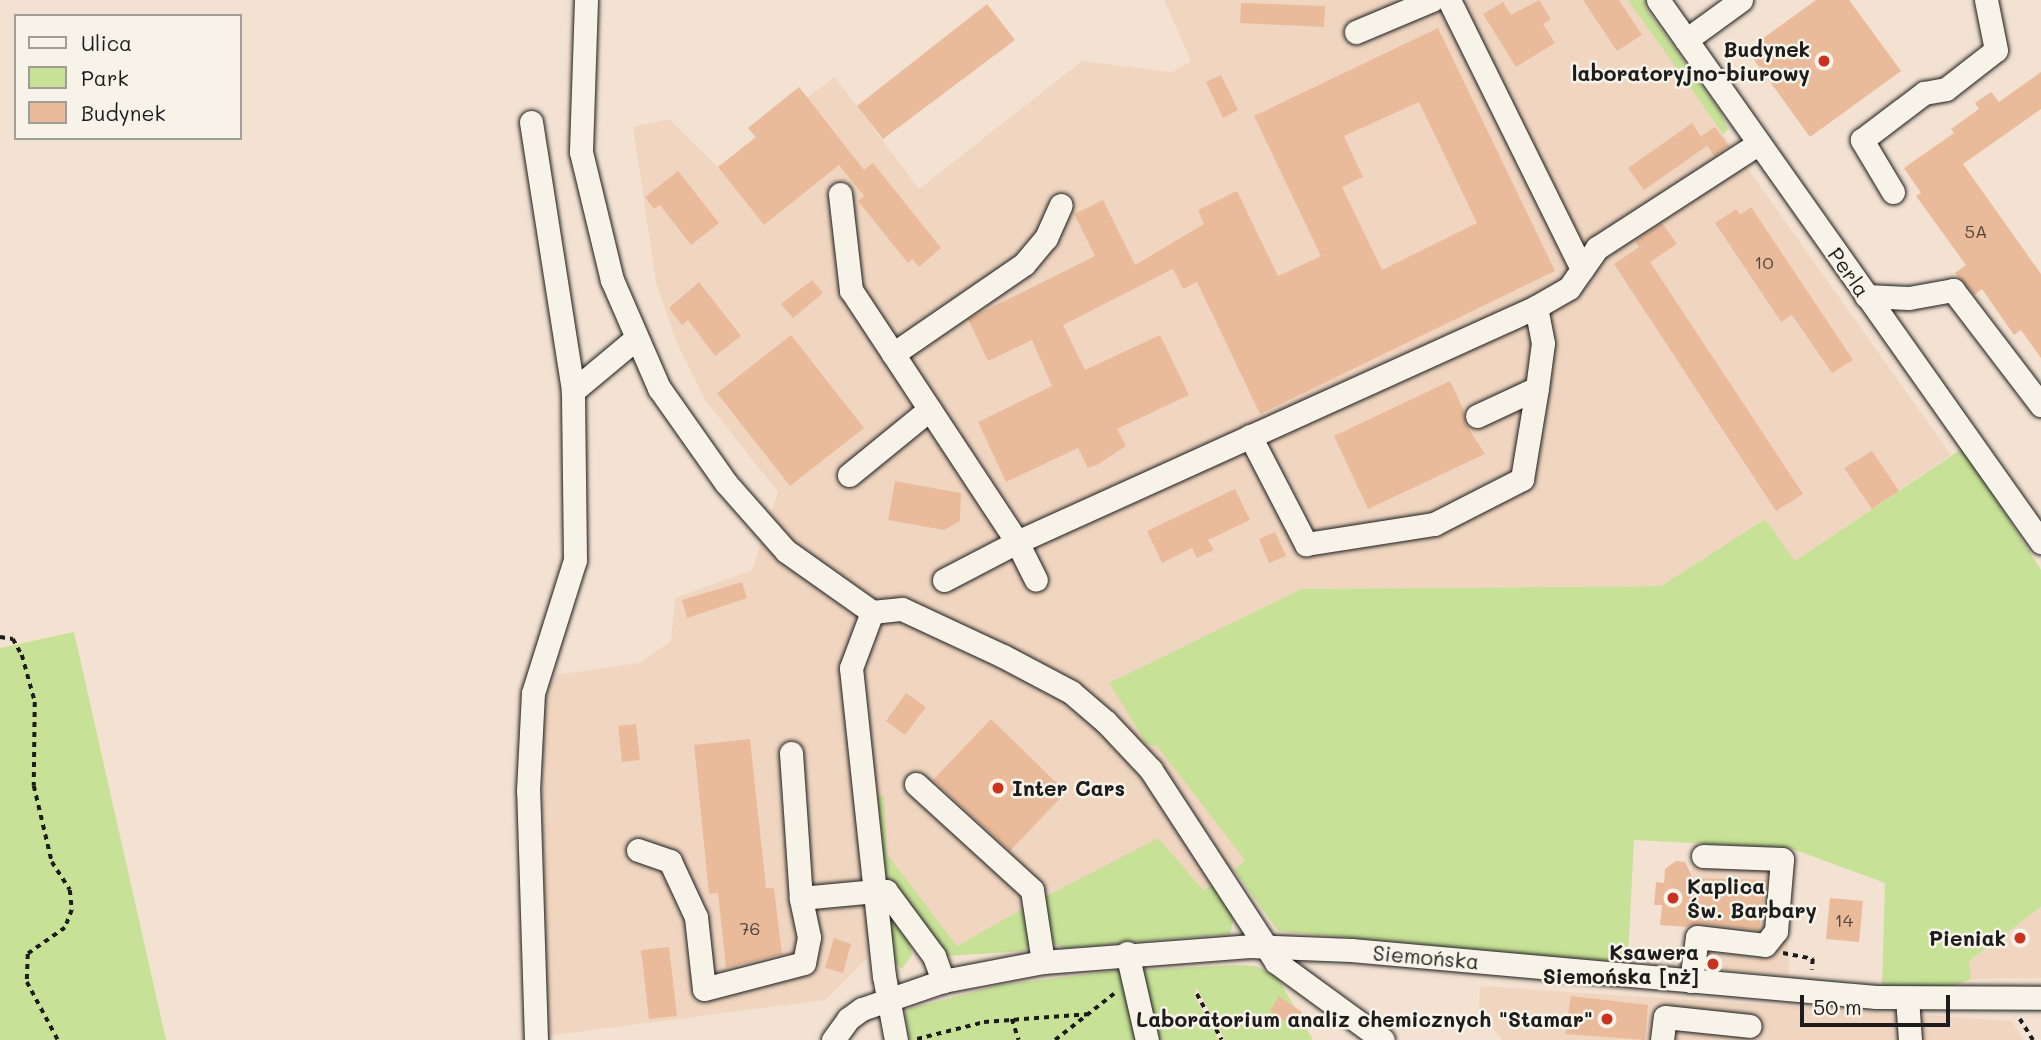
<!DOCTYPE html>
<meta charset="utf-8">
<style>
body{margin:0}
#map{position:relative;width:2041px;height:1040px;overflow:hidden;background:#f3e2d1;font-family:Mali,sans-serif}
div>[style]{position:absolute}
[style*='--x']{left:calc(var(--x)*1px);top:calc(var(--y)*1px);width:calc(var(--w)*1px);rotate:calc(var(--a)*1deg)}
.built>*{inset:0;background:#f0d6c0}
.green>*{inset:0;background:#c7e197}
.building>*{inset:0;background:#eabb9a}
.path>*{height:3.5px;margin-top:-1.75px;transform-origin:0;background:repeating-linear-gradient(90deg,#1c1c1c 0 5px,transparent 0 10px)}
.roads{filter:drop-shadow(0 0 2px #1c1c1c) drop-shadow(0 0 2px #1c1c1c)}
.minor>*{height:23px;margin:-11.5px;padding:0 11.5px;transform-origin:11.5px;border-radius:11.5px;background:#f7f3e8}
.dots>*{width:19px;height:19px;translate:-50% -50%;box-sizing:border-box;border:4px solid #f7f3e8;border-radius:50%}
span{translate:-50% -50%;white-space:nowrap;text-align:center;line-height:1.15;-webkit-text-stroke:5px #f7f3e8;paint-order:stroke}
.number-label{font-size:18px;color:#50443c}
.number-label span{-webkit-text-stroke-width:0}
.poi-label{font-size:21px;color:#1c1c1c;font-weight:700}
.right{translate:-100% -50%;text-align:right}
.left{translate:0 -50%;text-align:left}
.street-label{font-size:21px;color:#1c1c1c}
.legend{position:absolute;left:14px;top:14px;width:228px;height:126px;box-sizing:border-box;background:#f7f3e8;border:2px solid #9f9d96;margin:0;padding:9px 12px;list-style:none;font-size:21px;color:#1c1c1c}
.legend li{display:flex;align-items:center;gap:14px;height:35px}
.legend b{width:35px;border:2px solid #9f9d96}
.scale{position:absolute;left:1800px;top:995px;width:150px;height:32px;box-sizing:border-box;border:4px solid #1c1c1c;border-top:0;padding-left:9px;font-size:21px;line-height:24px;white-space:nowrap;color:#1c1c1c;-webkit-text-stroke:5px #f7f3e8;paint-order:stroke}
</style>
<div id="map">
<div class="built">
<i style="clip-path:polygon(1164px 0,1628px 0,1951px 455px,1795px 561px,1764px 519px,1661px 586px,1301px 589px,1109px 683px,1246px 860px,1203px 891px,1140px 848px,957px 946px,930px 911px,870px 955px,825px 1000px,546px 1036px,542px 708px,555px 675px,639px 663px,671px 641px,675px 598px,752px 570px,778px 492px,705px 400px,676px 341px,656px 282px,633px 127px,669px 119px,718px 167px,755px 138px,748px 128px,799px 87px,807px 97px,835px 77px,919px 189px,1082px 61px,1172px 72px,1191px 61px)"></i>
<i style="clip-path:polygon(1694px 844px,1786px 853px,1789px 975px,1685px 967px)"></i>
<i style="clip-path:polygon(2041px 907px,2041px 978px,1971px 979px,1969px 961px)"></i>
<i style="clip-path:polygon(1480px 986px,2012px 1021px,2024px 1040px,1502px 1040px,1479px 1009px)"></i>
</div>
<div class="green">
<i style="clip-path:polygon(1628px 0,1646px 0,1645px 7px,1720px 111px,1728px 129px,1723px 134px)"></i>
<i style="clip-path:polygon(1963px 448px,2041px 570px,2041px 907px,1969px 961px,1971px 979px,1951px 987px,1882px 987px,1885px 883px,1790px 848px,1634px 840px,1628px 956px,1623px 963px,1278px 931px,1234px 870px,1245px 860px,1157px 746px,1147px 744px,1109px 683px,1301px 589px,1661px 586px,1765px 519px,1795px 561px)"></i>
<i style="clip-path:polygon(74px 632px,166px 1040px,0 1040px,0 648px)"></i>
<i style="clip-path:polygon(878px 795px,884px 796px,887px 854px,957px 946px,1026px 907px,1030px 945px,1025px 951px,947px 956px,943px 952px,882px 869px)"></i>
<i style="clip-path:polygon(1158px 838px,1203px 890px,1214px 884px,1234px 917px,1230px 934px,1064px 948px,1054px 944px,1043px 898px)"></i>
<i style="clip-path:polygon(890px 918px,909px 941px,912px 955px,902px 969px,892px 960px)"></i>
<i style="clip-path:polygon(1237px 965px,1256px 966px,1278px 978px,1313px 1040px,1225px 1040px,1197px 988px,1194px 995px,1219px 1040px,1156px 1040px,1139px 970px)"></i>
<i style="clip-path:polygon(1121px 970px,1138px 1040px,910px 1040px,905px 1014px,909px 1009px,999px 985px)"></i>
</div>
<div class="building">
<i style="clip-path:polygon(1539px 0,1551px 19px,1543px 24px,1555px 43px,1516px 67px,1483px 14px,1503px 2px,1511px 15px)"></i>
<i style="clip-path:polygon(1583px 0,1619px 0,1642px 35px,1617px 51px)"></i>
<i style="clip-path:polygon(1816px 0,1849px 0,1901px 71px,1810px 137px,1747px 50px)"></i>
<i style="clip-path:polygon(1241px 3px,1325px 6px,1324px 27px,1240px 23px)"></i>
<i style="clip-path:polygon(987px 4px,1015px 40px,883px 139px,857px 106px)"></i>
<i style="clip-path:polygon(evenodd,1438px 28px,1555px 271px,1260px 414px,1197px 282px,1183px 289px,1173px 269px,1063px 325px,1085px 370px,1160px 335px,1189px 395px,1117px 429px,1126px 446px,1097px 465px,1088px 468px,1078px 448px,1006px 482px,978px 422px,1052px 386px,1032px 340px,988px 361px,968px 319px,1095px 256px,1074px 214px,1103px 200px,1135px 265px,1204px 224px,1198px 210px,1237px 191px,1278px 276px,1321px 256px,1254px 116px,1438px 28px,1419px 102px,1477px 223px,1382px 270px,1342px 187px,1363px 177px,1344px 136px,1419px 102px)"></i>
<i style="clip-path:polygon(2041px 72px,2041px 109px,1963px 164px,2041px 274px,2041px 358px,2021px 330px,2014px 335px,1982px 289px,1974px 295px,1958px 277px,1955px 273px,1966px 265px,1916px 196px,1921px 193px,1904px 168px,1954px 133px,1951px 129px,1979px 109px,1975px 103px,1991px 92px,1999px 102px)"></i>
<i style="clip-path:polygon(1221px 75px,1238px 110px,1223px 118px,1206px 82px)"></i>
<i style="clip-path:polygon(799px 87px,864px 170px,873px 163px,941px 248px,919px 267px,912px 259px,908px 263px,858px 201px,864px 196px,839px 165px,764px 225px,718px 167px,756px 137px,748px 128px)"></i>
<i style="clip-path:polygon(1692px 123px,1707px 146px,1644px 190px,1628px 168px)"></i>
<i style="clip-path:polygon(1715px 127px,1729px 146px,1714px 156px,1701px 136px)"></i>
<i style="clip-path:polygon(678px 171px,719px 223px,691px 245px,660px 205px,654px 209px,645px 197px)"></i>
<i style="clip-path:polygon(1751px 207px,1853px 360px,1832px 373px,1792px 315px,1781px 322px,1715px 223px,1736px 209px,1740px 215px)"></i>
<i style="clip-path:polygon(1662px 223px,1677px 244px,1650px 262px,1803px 494px,1776px 511px,1614px 264px,1639px 247px,1635px 241px)"></i>
<i style="clip-path:polygon(812px 280px,823px 293px,793px 318px,781px 304px)"></i>
<i style="clip-path:polygon(699px 282px,741px 336px,715px 356px,688px 320px,682px 325px,669px 308px)"></i>
<i style="clip-path:polygon(791px 335px,864px 428px,790px 486px,717px 393px)"></i>
<i style="clip-path:polygon(1450px 381px,1464px 411px,1465px 423px,1485px 454px,1368px 509px,1334px 436px)"></i>
<i style="clip-path:polygon(1872px 451px,1899px 491px,1872px 509px,1844px 468px)"></i>
<i style="clip-path:polygon(895px 481px,961px 493px,960px 521px,944px 530px,888px 520px)"></i>
<i style="clip-path:polygon(1235px 489px,1250px 520px,1208px 540px,1214px 550px,1197px 558px,1192px 548px,1162px 563px,1147px 531px)"></i>
<i style="clip-path:polygon(1275px 532px,1286px 556px,1269px 563px,1259px 539px)"></i>
<i style="clip-path:polygon(742px 582px,747px 598px,687px 618px,682px 600px)"></i>
<i style="clip-path:polygon(906px 693px,926px 707px,905px 735px,886px 721px)"></i>
<i style="clip-path:polygon(991px 719px,1066px 792px,1010px 851px,933px 780px)"></i>
<i style="clip-path:polygon(636px 724px,640px 760px,622px 762px,618px 726px)"></i>
<i style="clip-path:polygon(750px 739px,766px 888px,774px 888px,782px 954px,726px 968px,718px 893px,709px 894px,694px 745px)"></i>
<i style="clip-path:polygon(1676px 861px,1685px 862px,1693px 878px,1766px 880px,1759px 930px,1699px 923px,1687px 927px,1660px 925px,1662px 905px,1654px 905px,1656px 882px,1664px 883px,1665px 869px)"></i>
<i style="clip-path:polygon(1830px 898px,1863px 901px,1859px 942px,1826px 939px)"></i>
<i style="clip-path:polygon(834px 938px,851px 944px,843px 973px,825px 968px)"></i>
<i style="clip-path:polygon(669px 947px,677px 1016px,649px 1019px,641px 950px)"></i>
<i style="clip-path:polygon(1279px 996px,1302px 1012px,1292px 1026px,1270px 1011px)"></i>
<i style="clip-path:polygon(1571px 996px,1648px 1005px,1645px 1040px,1565px 1034px)"></i>
</div>
<div class="path">
<i style="--x:0;--y:637;--w:13;--a:9"></i>
<i style="--x:13;--y:639;--w:18;--a:61"></i>
<i style="--x:22;--y:655;--w:49;--a:74.5"></i>
<i style="--x:35;--y:702;--w:84;--a:90.7"></i>
<i style="--x:34;--y:786;--w:78;--a:76.7"></i>
<i style="--x:52;--y:862;--w:33;--a:57"></i>
<i style="--x:70;--y:890;--w:20;--a:84"></i>
<i style="--x:72;--y:910;--w:19;--a:111"></i>
<i style="--x:65;--y:928;--w:45;--a:144.9"></i>
<i style="--x:28;--y:954;--w:28;--a:92"></i>
<i style="--x:27;--y:982;--w:66;--a:61.9"></i>
<i style="--x:1783;--y:953;--w:31;--a:11"></i>
<i style="--x:1813;--y:959;--w:11;--a:95"></i>
<i style="--x:1197;--y:994;--w:52;--a:61.5"></i>
<i style="--x:1012;--y:1019;--w:22;--a:72"></i>
<i style="--x:2020;--y:1019;--w:25;--a:58"></i>
<i style="--x:917;--y:1039;--w:69;--a:-14.2"></i>
<i style="--x:984;--y:1022;--w:107;--a:-4.3"></i>
<i style="--x:1055;--y:1040;--w:78;--a:-38.2"></i>
</div>
<div class="roads">
<div class="minor">
<i style="--x:586;--y:0;--w:152;--a:91.9"></i>
<i style="--x:581;--y:152;--w:132;--a:76.4"></i>
<i style="--x:612;--y:280;--w:118;--a:66.5"></i>
<i style="--x:659;--y:388;--w:116;--a:54.8"></i>
<i style="--x:726;--y:483;--w:91;--a:48.6"></i>
<i style="--x:786;--y:551;--w:105;--a:35.3"></i>
<i style="--x:872;--y:612;--w:30;--a:-6"></i>
<i style="--x:902;--y:609;--w:111;--a:25"></i>
<i style="--x:1003;--y:656;--w:77;--a:27.9"></i>
<i style="--x:1071;--y:692;--w:46;--a:40.6"></i>
<i style="--x:1106;--y:722;--w:66;--a:46.8"></i>
<i style="--x:1151;--y:770;--w:229;--a:56.9"></i>
<i style="--x:1276;--y:962;--w:132;--a:36.1"></i>
<i style="--x:1449;--y:0;--w:300;--a:63.7"></i>
<i style="--x:1658;--y:0;--w:664;--a:54.75"></i>
<i style="--x:1356;--y:32;--w:82;--a:-22.8"></i>
<i style="--x:1686;--y:40;--w:68;--a:-36"></i>
<i style="--x:531;--y:122;--w:272;--a:81.1"></i>
<i style="--x:1893;--y:192;--w:61;--a:-120.8"></i>
<i style="--x:1862;--y:140;--w:78;--a:-37.2"></i>
<i style="--x:1924;--y:93;--w:22;--a:-10"></i>
<i style="--x:1946;--y:89;--w:63;--a:-38"></i>
<i style="--x:1996;--y:50;--w:51;--a:-101.3"></i>
<i style="--x:840;--y:194;--w:97;--a:83.5"></i>
<i style="--x:851;--y:290;--w:302;--a:56.6"></i>
<i style="--x:1017;--y:542;--w:42;--a:63.4"></i>
<i style="--x:1866;--y:296;--w:43;--a:2.7"></i>
<i style="--x:1909;--y:298;--w:45;--a:-10.3"></i>
<i style="--x:1953;--y:290;--w:145;--a:52.6"></i>
<i style="--x:893;--y:354;--w:159;--a:-34.5"></i>
<i style="--x:1024;--y:264;--w:34;--a:-50"></i>
<i style="--x:1046;--y:238;--w:36;--a:-66"></i>
<i style="--x:1477;--y:416;--w:66;--a:-25"></i>
<i style="--x:1537;--y:388;--w:45;--a:-82.4"></i>
<i style="--x:1543;--y:343;--w:37;--a:-101"></i>
<i style="--x:1250;--y:436;--w:122;--a:62.6"></i>
<i style="--x:1306;--y:544;--w:130;--a:-8.9"></i>
<i style="--x:1434;--y:524;--w:99;--a:-27.1"></i>
<i style="--x:1522;--y:479;--w:92;--a:-80.6"></i>
<i style="--x:849;--y:475;--w:104;--a:-39.2"></i>
<i style="--x:944;--y:580;--w:82;--a:-27.5"></i>
<i style="--x:1017;--y:542;--w:570;--a:-24.36"></i>
<i style="--x:1536;--y:307;--w:38;--a:-30"></i>
<i style="--x:1569;--y:288;--w:49;--a:-55"></i>
<i style="--x:1597;--y:248;--w:192;--a:-32.9"></i>
<i style="--x:872;--y:612;--w:60;--a:110.6"></i>
<i style="--x:851;--y:668;--w:310;--a:83.9"></i>
<i style="--x:884;--y:976;--w:65;--a:79.4"></i>
<i style="--x:791;--y:753;--w:145;--a:86.1"></i>
<i style="--x:916;--y:784;--w:157;--a:42.4"></i>
<i style="--x:1032;--y:890;--w:73;--a:81.3"></i>
<i style="--x:638;--y:850;--w:34;--a:19"></i>
<i style="--x:670;--y:861;--w:62;--a:65.1"></i>
<i style="--x:696;--y:917;--w:72;--a:83.7"></i>
<i style="--x:704;--y:989;--w:103;--a:-14.6"></i>
<i style="--x:804;--y:963;--w:26;--a:-79"></i>
<i style="--x:809;--y:937;--w:40;--a:-102"></i>
<i style="--x:801;--y:898;--w:75;--a:-5.3"></i>
<i style="--x:876;--y:891;--w:10;--a:0"></i>
<i style="--x:886;--y:891;--w:81;--a:53.6"></i>
<i style="--x:934;--y:956;--w:27;--a:70"></i>
<i style="--x:1127;--y:953;--w:89;--a:77.1"></i>
<i style="--x:1691;--y:981;--w:44;--a:-82.2"></i>
<i style="--x:1697;--y:937;--w:68;--a:6.7"></i>
<i style="--x:1765;--y:945;--w:18;--a:-52"></i>
<i style="--x:1776;--y:931;--w:72;--a:-85.2"></i>
<i style="--x:1782;--y:859;--w:79;--a:-177.8"></i>
<i style="--x:1907;--y:998;--w:42;--a:85.9"></i>
<i style="--x:536;--y:1040;--w:249;--a:-91.8"></i>
<i style="--x:528;--y:791;--w:98;--a:-87.1"></i>
<i style="--x:533;--y:693;--w:139;--a:-72.5"></i>
<i style="--x:575;--y:560;--w:169;--a:-90.7"></i>
<i style="--x:573;--y:391;--w:80;--a:-39.9"></i>
<i style="--x:833;--y:1040;--w:26;--a:-54"></i>
<i style="--x:848;--y:1019;--w:17;--a:-36"></i>
<i style="--x:862;--y:1009;--w:86;--a:-19.1"></i>
<i style="--x:943;--y:981;--w:102;--a:-10.8"></i>
<i style="--x:1043;--y:962;--w:207;--a:-4.4"></i>
<i style="--x:1249;--y:946;--w:102;--a:2.2"></i>
<i style="--x:1351;--y:950;--w:527;--a:5.12"></i>
<i style="--x:1876;--y:997;--w:165;--a:0.3"></i>
<i style="--x:1662;--y:1040;--w:23;--a:-83"></i>
<i style="--x:1665;--y:1017;--w:85;--a:6"></i>
</div>
</div>
<div class="dots">
<i style="left:1824px;top:61px;background:#c8321e"></i>
<i style="left:998px;top:788px;background:#c8321e"></i>
<i style="left:1673px;top:898px;background:#c8321e"></i>
<i style="left:2020px;top:938px;background:#c8321e"></i>
<i style="left:1713px;top:964px;background:#c8321e"></i>
<i style="left:1607px;top:1019px;background:#c8321e"></i>
</div>
<div class="number-label">
<span style="left:1976px;top:231px">5A</span>
<span style="left:1764px;top:262px">10</span>
<span style="left:1844px;top:920px">14</span>
<span style="left:750px;top:928px">76</span>
</div>
<div class="poi-label">
<span class="right" style="left:1810px;top:61px">Budynek<br>laboratoryjno-biurowy</span>
<span class="left" style="left:1012px;top:788px">Inter Cars</span>
<span class="left" style="left:1687px;top:898px">Kaplica<br>Św. Barbary</span>
<span class="right" style="left:2006px;top:938px">Pieniak</span>
<span class="right" style="left:1699px;top:964px">Ksawera<br>Siemońska [nż]</span>
<span class="right" style="left:1593px;top:1019px">Laboratorium analiz chemicznych "Stamar"</span>
</div>
<div class="street-label">
<span style="left:1849px;top:272px;rotate:55deg">Perla</span>
<span style="left:1426px;top:957px;rotate:5deg">Siemońska</span>
</div>
<ul class="legend">
<li><b style="height:9px;background:#f7f3e8"></b>Ulica</li>
<li><b style="height:19px;background:#c7e197"></b>Park</li>
<li><b style="height:19px;background:#eabb9a"></b>Budynek</li>
</ul>
<div class="scale">50 m</div>
</div>
